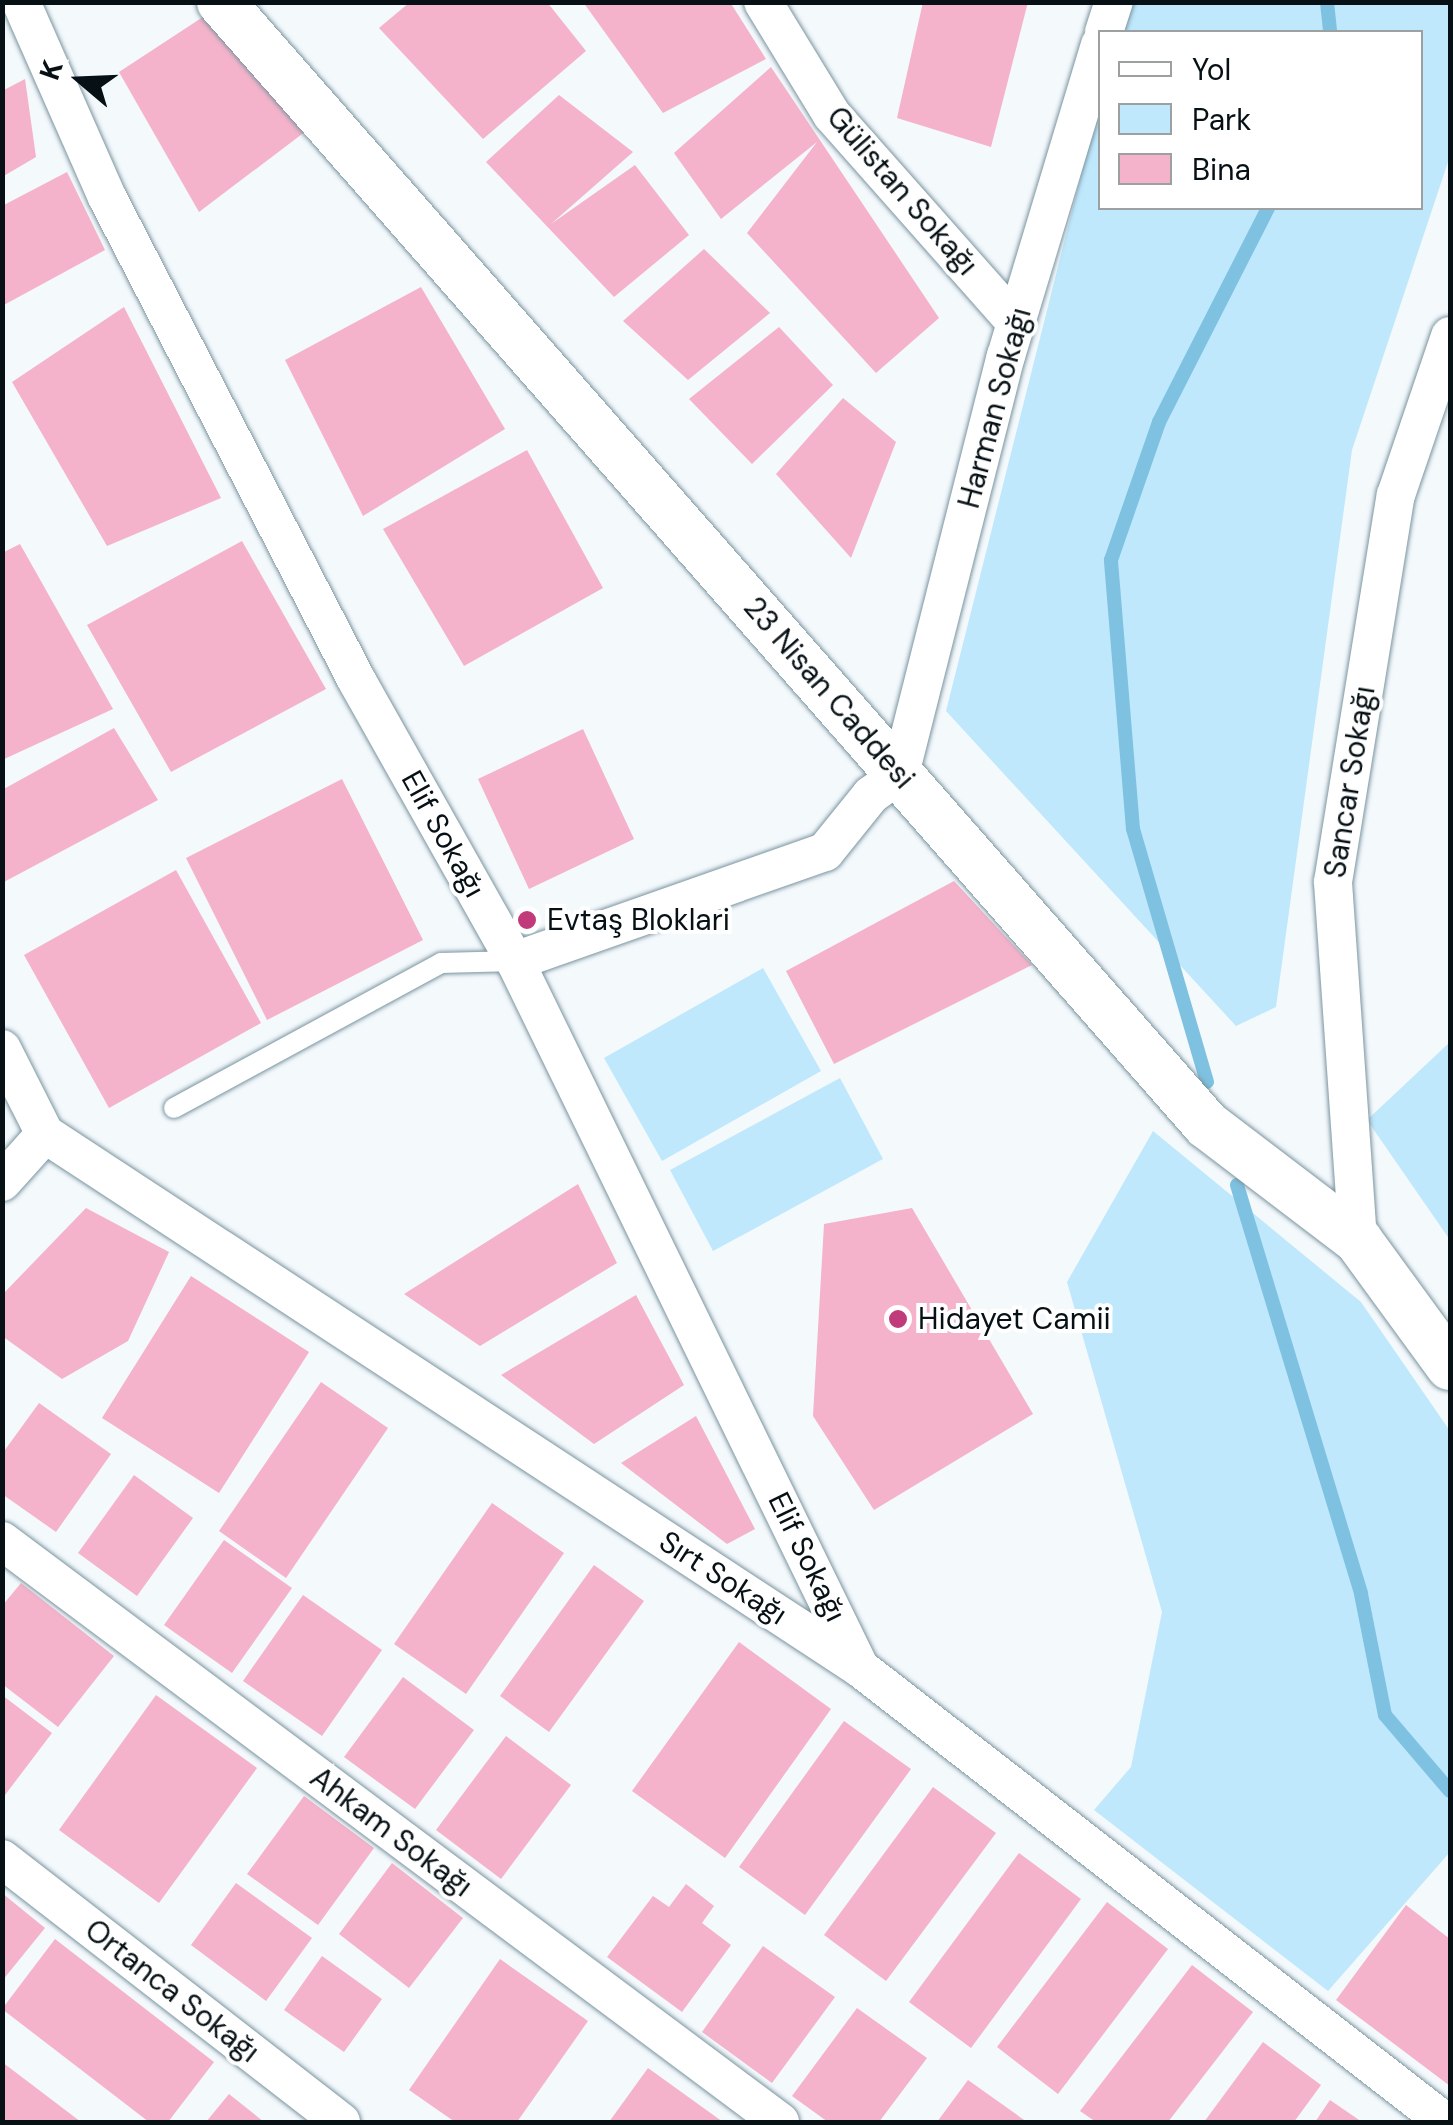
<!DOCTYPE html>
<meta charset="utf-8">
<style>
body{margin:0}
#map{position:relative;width:1453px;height:2125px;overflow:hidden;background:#f4f9fc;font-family:"DM Sans",sans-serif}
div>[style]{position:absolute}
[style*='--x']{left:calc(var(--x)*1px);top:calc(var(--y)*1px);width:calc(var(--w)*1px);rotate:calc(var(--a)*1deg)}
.green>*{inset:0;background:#bfe8fc}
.stream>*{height:14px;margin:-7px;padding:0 7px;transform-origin:7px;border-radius:7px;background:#7ec1e0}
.building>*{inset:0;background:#f4b3ca}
.roads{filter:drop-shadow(0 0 2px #7a94a0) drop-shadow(0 0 2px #7a94a0)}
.service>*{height:20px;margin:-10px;padding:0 10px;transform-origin:10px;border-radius:10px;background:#fff}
.minor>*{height:38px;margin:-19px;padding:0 19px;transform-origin:19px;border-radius:19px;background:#fff}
.tertiary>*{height:48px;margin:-24px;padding:0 24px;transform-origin:24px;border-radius:24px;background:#fff}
.dots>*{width:28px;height:28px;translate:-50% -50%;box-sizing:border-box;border:5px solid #fff;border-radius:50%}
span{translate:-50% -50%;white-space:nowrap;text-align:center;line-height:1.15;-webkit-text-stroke:8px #fff;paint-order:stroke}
.street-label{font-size:30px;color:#071115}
.poi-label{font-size:30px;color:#071115}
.left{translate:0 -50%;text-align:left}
.frame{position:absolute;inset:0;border:5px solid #071115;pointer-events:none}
.legend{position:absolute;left:1098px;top:30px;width:325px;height:180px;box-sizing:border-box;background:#fff;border:2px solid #9ca0a1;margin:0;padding:12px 18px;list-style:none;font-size:30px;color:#071115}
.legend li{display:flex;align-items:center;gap:20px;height:50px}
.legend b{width:50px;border:2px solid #9ca0a1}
.north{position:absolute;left:30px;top:30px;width:100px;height:100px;-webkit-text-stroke:8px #fff;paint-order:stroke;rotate:289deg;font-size:28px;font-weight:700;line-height:40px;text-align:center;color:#071115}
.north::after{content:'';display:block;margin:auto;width:35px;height:45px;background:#071115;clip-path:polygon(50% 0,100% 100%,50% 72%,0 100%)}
</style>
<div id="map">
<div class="green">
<i style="clip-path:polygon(1125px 3px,1450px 3px,1450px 156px,1352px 450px,1276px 1007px,1236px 1026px,946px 711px,1100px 100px,1100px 208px,1420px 208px,1420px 32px,1118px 32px)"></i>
<i style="clip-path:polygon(763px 968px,821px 1071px,662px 1161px,604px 1058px)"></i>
<i style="clip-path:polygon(1450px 1042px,1450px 1240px,1367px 1120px)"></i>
<i style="clip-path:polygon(840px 1078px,883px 1159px,713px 1251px,670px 1170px)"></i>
<i style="clip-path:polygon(1153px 1131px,1361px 1302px,1450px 1431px,1450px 1852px,1328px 1991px,1094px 1810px,1131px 1767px,1162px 1612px,1067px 1282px)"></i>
</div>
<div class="stream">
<i style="--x:1327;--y:2;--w:30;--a:84"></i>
<i style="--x:1207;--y:1082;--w:264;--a:-106.3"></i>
<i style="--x:1133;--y:829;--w:270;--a:-94.7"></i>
<i style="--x:1111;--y:560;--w:146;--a:-70.8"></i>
<i style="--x:1159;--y:422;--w:240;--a:-63"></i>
<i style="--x:1237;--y:1185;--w:427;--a:73.1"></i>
<i style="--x:1361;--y:1594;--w:123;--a:78.8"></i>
<i style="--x:1385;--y:1715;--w:100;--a:49.5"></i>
</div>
<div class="building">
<i style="clip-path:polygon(410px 2px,547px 2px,586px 51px,483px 139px,379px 28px)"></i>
<i style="clip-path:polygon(583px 2px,730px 2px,766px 59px,663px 113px)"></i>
<i style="clip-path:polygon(923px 2px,1028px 2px,991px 147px,897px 118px)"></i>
<i style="clip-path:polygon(209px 13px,310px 128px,199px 212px,119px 72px)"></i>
<i style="clip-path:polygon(771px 67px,939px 318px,876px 373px,747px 233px,817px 142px,721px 219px,674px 153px)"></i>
<i style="clip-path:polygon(25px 79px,36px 157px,2px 177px,2px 91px)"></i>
<i style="clip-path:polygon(559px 95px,633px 152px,551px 224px,635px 165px,689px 235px,614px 297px,486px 162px)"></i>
<i style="clip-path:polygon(67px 172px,105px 250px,2px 306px,2px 206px)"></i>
<i style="clip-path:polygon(704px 249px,770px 313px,688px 380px,623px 321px)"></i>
<i style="clip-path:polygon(421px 287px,505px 429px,363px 516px,285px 360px)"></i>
<i style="clip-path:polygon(124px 307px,221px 498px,107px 546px,12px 382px)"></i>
<i style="clip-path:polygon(779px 327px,833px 385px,752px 464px,689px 399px)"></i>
<i style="clip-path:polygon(843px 398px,896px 442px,851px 558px,776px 474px)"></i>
<i style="clip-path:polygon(527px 450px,603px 588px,464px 666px,383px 529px)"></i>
<i style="clip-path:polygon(242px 541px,326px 689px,171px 772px,87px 625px)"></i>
<i style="clip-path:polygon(20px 544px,113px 709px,2px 760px,2px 553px)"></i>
<i style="clip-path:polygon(114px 728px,158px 800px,2px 883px,2px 790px)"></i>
<i style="clip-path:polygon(583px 729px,634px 839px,529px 889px,478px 779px)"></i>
<i style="clip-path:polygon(342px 779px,423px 940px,267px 1020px,186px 858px)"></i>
<i style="clip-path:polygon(176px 870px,261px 1023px,109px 1108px,24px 955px)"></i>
<i style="clip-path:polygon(954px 881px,1032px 965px,834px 1064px,786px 971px)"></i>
<i style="clip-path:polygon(578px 1184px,617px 1263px,480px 1346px,404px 1294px)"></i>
<i style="clip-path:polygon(86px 1208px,169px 1252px,128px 1341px,62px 1379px,2px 1336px,2px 1295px)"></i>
<i style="clip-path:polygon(912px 1208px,1033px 1414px,874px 1510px,813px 1416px,824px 1224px)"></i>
<i style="clip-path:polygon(191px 1276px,309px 1352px,219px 1493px,102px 1418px)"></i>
<i style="clip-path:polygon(636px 1295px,684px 1385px,594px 1444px,501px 1375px)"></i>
<i style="clip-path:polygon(321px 1382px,388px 1428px,286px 1578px,219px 1531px)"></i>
<i style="clip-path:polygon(39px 1403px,111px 1454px,56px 1532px,2px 1494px,2px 1454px)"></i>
<i style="clip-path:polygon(696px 1416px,755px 1529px,727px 1544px,621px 1463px)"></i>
<i style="clip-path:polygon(134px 1475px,193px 1518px,137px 1596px,78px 1553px)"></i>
<i style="clip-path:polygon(492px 1503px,564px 1553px,466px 1694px,394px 1644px)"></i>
<i style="clip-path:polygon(224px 1540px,292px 1588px,232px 1673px,164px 1625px)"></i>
<i style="clip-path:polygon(594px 1565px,644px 1601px,549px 1732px,500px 1696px)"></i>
<i style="clip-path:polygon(21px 1583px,114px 1656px,58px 1727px,2px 1684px,2px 1606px)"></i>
<i style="clip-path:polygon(303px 1595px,382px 1650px,322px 1736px,243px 1681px)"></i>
<i style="clip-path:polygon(739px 1642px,831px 1709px,725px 1858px,632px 1791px)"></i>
<i style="clip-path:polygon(403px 1677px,474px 1730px,415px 1809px,344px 1757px)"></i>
<i style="clip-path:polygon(2px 1695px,52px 1733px,2px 1799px)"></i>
<i style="clip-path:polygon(156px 1695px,257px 1768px,159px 1903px,59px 1830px)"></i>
<i style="clip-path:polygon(844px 1721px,911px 1769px,805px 1915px,739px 1867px)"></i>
<i style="clip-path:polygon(506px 1736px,571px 1785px,501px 1879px,436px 1830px)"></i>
<i style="clip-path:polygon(933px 1787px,996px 1833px,886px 1981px,824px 1935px)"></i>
<i style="clip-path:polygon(304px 1796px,374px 1848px,318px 1925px,247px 1874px)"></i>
<i style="clip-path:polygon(1019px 1853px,1081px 1899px,971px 2048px,909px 2002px)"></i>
<i style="clip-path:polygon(392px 1863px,463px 1918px,409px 1988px,339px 1934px)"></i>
<i style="clip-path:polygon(236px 1883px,312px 1938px,266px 2001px,191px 1945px)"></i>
<i style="clip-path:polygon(686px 1884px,714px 1906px,702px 1923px,731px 1945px,682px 2012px,607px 1957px,653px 1896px,669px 1907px)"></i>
<i style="clip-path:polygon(2px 1893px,45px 1928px,2px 1981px)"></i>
<i style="clip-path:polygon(1107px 1902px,1168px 1949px,1058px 2094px,997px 2047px)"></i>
<i style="clip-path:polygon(1406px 1905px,1450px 1939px,1450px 2086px,1336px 2000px)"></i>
<i style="clip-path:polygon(55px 1939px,214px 2062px,168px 2122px,149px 2122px,2px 2009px)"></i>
<i style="clip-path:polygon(763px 1946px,835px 1997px,772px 2083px,702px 2032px)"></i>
<i style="clip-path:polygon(322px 1956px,382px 1999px,344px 2052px,284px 2010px)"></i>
<i style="clip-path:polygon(500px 1959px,588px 2021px,517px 2122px,455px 2122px,409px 2090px)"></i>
<i style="clip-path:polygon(1192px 1965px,1253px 2012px,1168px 2122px,1096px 2122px,1080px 2111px)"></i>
<i style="clip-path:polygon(857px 2008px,927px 2058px,879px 2122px,828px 2122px,792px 2096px)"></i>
<i style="clip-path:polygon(1263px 2042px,1321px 2085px,1294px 2122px,1204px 2122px)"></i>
<i style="clip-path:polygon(2px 2062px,60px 2106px,81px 2122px,2px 2122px)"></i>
<i style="clip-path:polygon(648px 2068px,723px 2122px,609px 2122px)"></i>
<i style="clip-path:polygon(968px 2080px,1027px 2122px,937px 2122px)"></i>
<i style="clip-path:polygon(229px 2094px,264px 2122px,206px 2122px)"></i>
<i style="clip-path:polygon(1330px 2100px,1362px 2122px,1315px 2122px)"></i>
</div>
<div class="roads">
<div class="service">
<i style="--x:174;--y:1108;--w:304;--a:-28.5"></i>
<i style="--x:441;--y:963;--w:74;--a:-1.5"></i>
</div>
<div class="minor">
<i style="--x:21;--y:2;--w:213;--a:66.2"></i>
<i style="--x:107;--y:197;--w:545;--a:62.68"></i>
<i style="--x:357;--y:681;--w:322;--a:60.6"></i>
<i style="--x:515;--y:961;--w:787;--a:63.99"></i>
<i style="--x:763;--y:2;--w:132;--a:58.6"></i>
<i style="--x:832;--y:115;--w:278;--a:48.5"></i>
<i style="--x:1104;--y:32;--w:32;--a:-72"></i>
<i style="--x:515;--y:961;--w:329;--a:-19.4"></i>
<i style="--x:825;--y:852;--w:73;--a:-51.1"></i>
<i style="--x:871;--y:795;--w:36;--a:-36"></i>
<i style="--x:900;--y:774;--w:431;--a:-75.8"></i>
<i style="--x:1006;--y:356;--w:325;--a:-73.2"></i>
<i style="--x:2;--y:1049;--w:95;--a:63.2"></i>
<i style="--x:45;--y:1134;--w:974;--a:33.23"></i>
<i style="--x:860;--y:1668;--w:741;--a:37.81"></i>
<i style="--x:2;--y:1182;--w:64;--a:-48.1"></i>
<i style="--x:1358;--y:1240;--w:359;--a:-94"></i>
<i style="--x:1333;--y:882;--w:392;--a:-80.8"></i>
<i style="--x:1396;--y:495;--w:168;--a:-71.2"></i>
<i style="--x:2;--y:1541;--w:971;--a:36.75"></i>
<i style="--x:2;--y:1859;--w:429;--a:37.8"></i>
</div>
<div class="tertiary">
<i style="--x:221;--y:2;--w:1494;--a:48.72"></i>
<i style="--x:1207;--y:1125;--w:190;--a:37.3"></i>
<i style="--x:1358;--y:1240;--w:156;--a:53.9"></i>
</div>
</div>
<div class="dots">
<i style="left:527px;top:920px;background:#c13a79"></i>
<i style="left:898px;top:1319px;background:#c13a79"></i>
</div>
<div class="street-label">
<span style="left:902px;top:191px;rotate:49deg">Gülistan Sokağı</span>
<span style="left:995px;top:408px;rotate:-75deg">Harman Sokağı</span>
<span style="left:829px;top:693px;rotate:49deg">23 Nisan Caddesi</span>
<span style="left:1350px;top:782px;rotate:-81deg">Sancar Sokağı</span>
<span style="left:443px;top:834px;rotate:61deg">Elif Sokağı</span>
<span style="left:807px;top:1557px;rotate:64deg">Elif Sokağı</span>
<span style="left:723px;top:1578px;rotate:33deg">Sırt Sokağı</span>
<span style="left:391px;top:1832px;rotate:37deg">Ahkam Sokağı</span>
<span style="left:172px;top:1991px;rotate:38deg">Ortanca Sokağı</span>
</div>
<div class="poi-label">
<span class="left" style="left:547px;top:920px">Evtaş Bloklari</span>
<span class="left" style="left:918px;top:1319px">Hidayet Camii</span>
</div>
<div class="frame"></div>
<ul class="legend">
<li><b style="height:12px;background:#fff"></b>Yol</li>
<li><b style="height:28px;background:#bfe8fc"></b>Park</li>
<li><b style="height:28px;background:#f4b3ca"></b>Bina</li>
</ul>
<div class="north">K</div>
</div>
